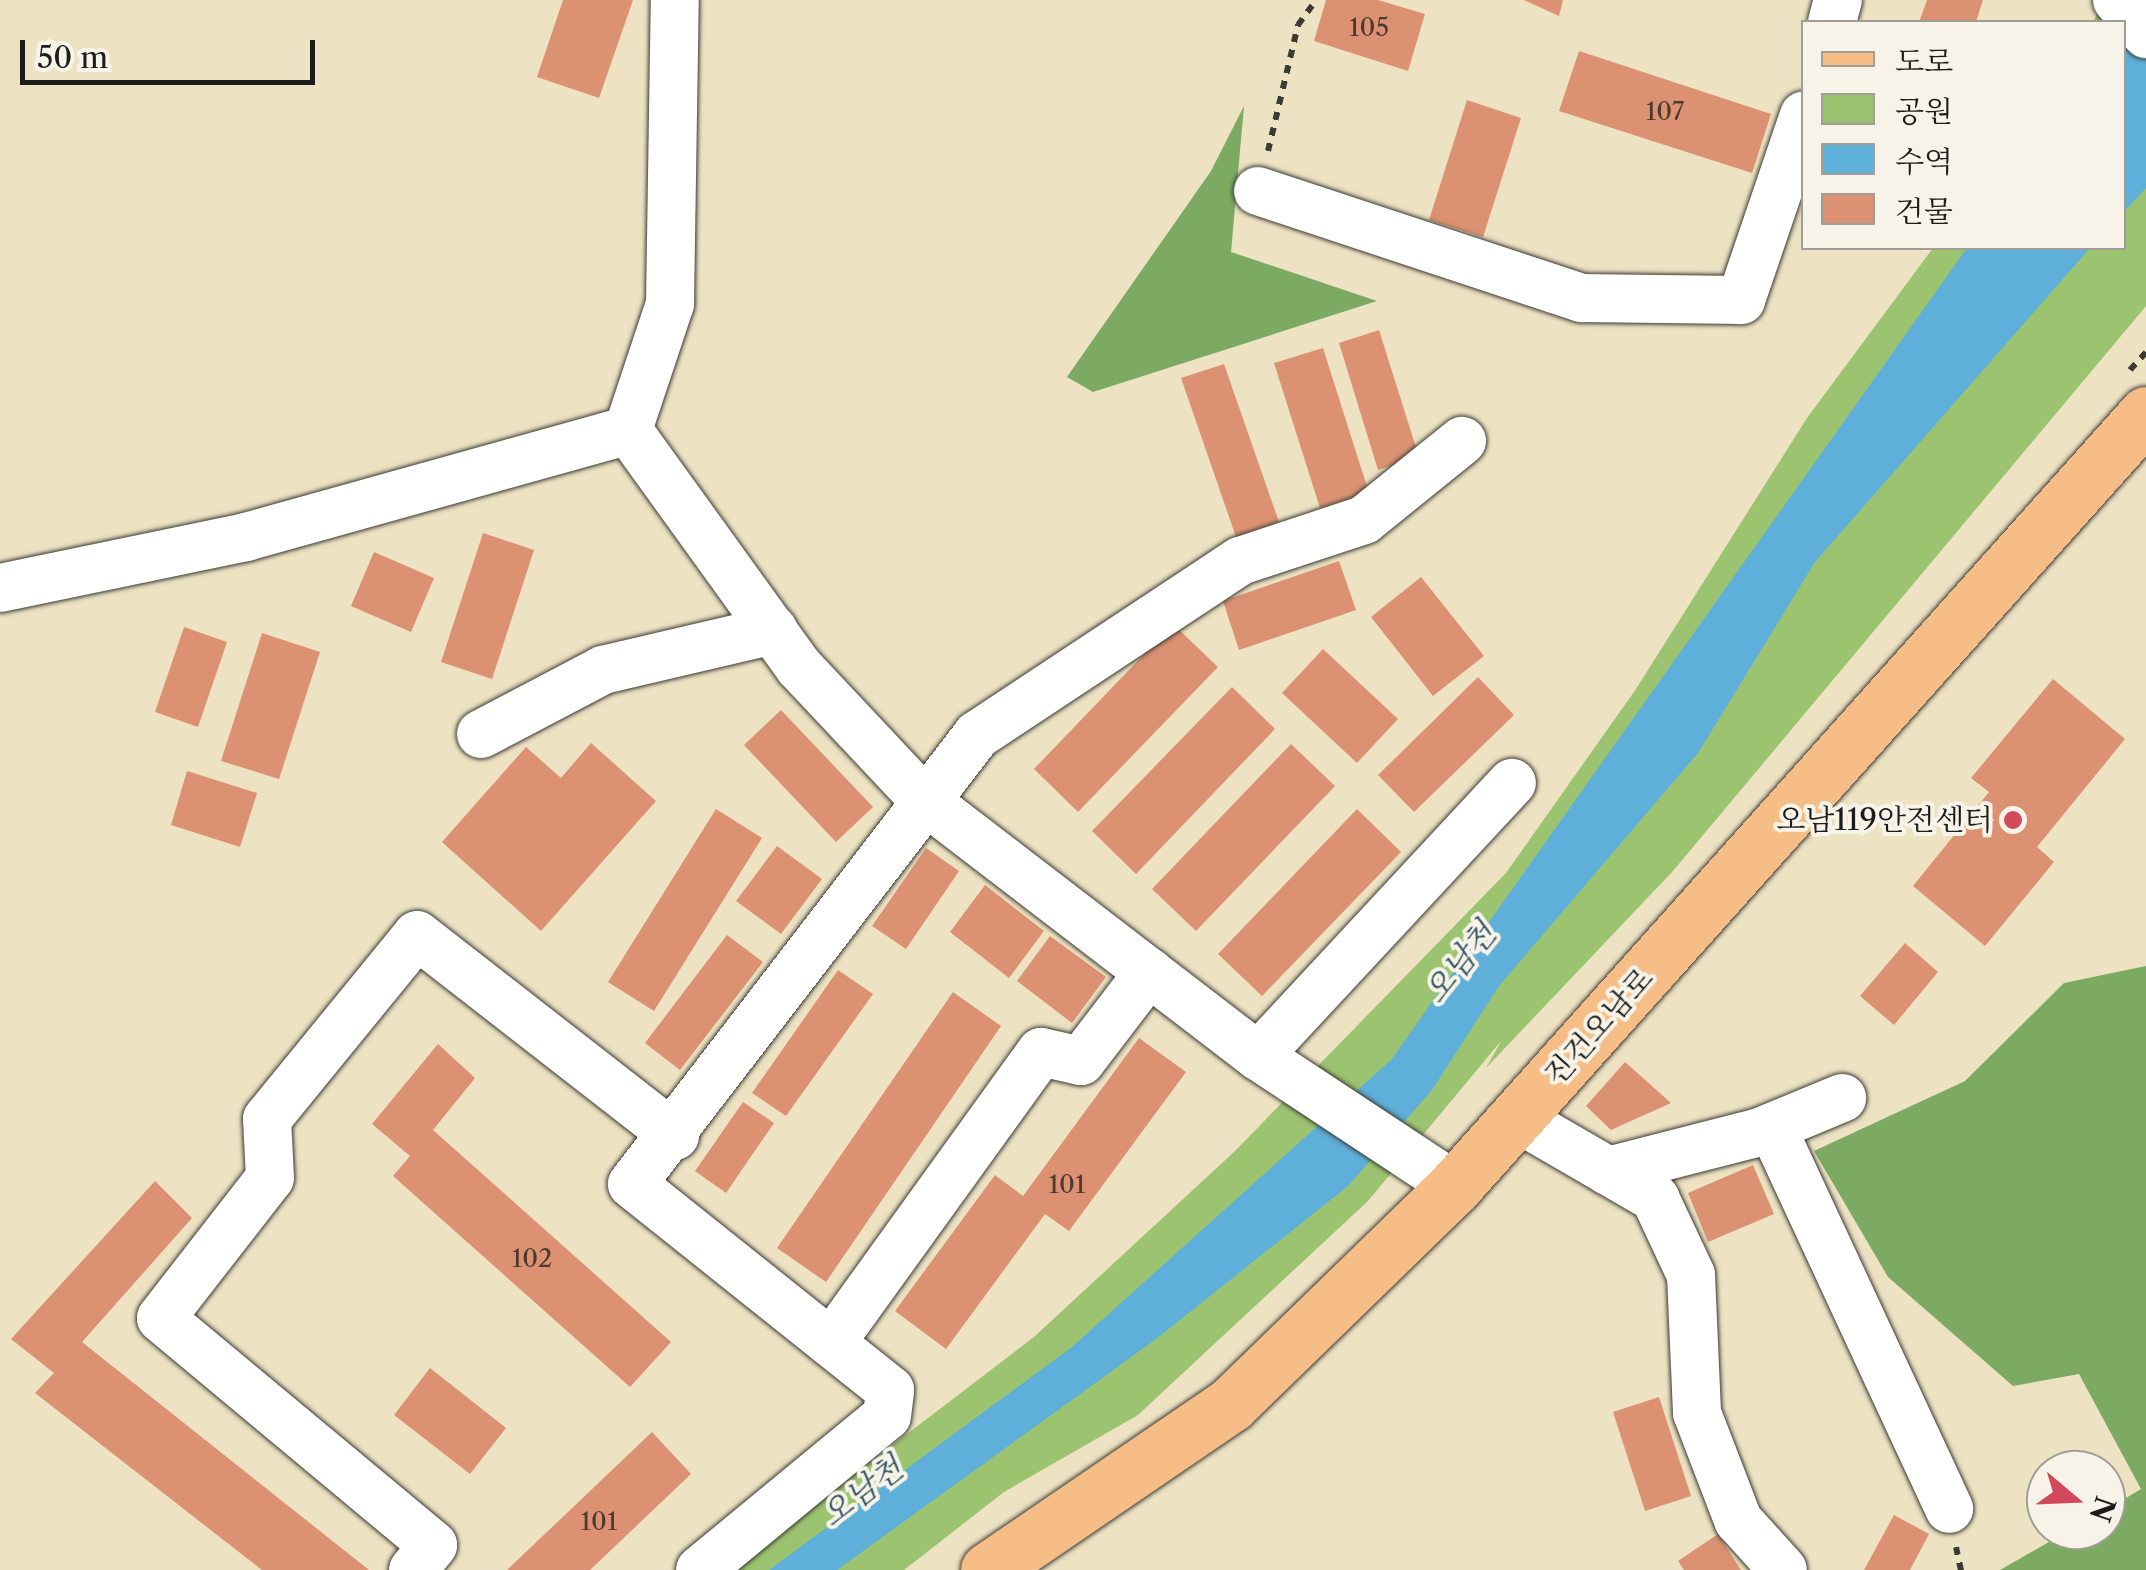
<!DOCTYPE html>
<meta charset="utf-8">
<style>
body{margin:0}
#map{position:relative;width:2146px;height:1570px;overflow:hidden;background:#ede2c2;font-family:"Libre Caslon Text","Noto Serif KR",serif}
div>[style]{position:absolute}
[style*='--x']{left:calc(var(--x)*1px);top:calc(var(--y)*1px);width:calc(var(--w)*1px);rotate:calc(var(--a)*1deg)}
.green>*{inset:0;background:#9cc470}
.forest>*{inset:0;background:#7daa62}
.water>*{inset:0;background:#5eafd9}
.building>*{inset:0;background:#dc9272}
.path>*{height:6px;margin-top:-3px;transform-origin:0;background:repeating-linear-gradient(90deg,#3b3a35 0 8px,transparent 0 16px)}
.roads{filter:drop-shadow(0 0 2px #3b3a35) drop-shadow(0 0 2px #3b3a35)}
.minor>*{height:48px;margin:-24px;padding:0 24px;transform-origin:24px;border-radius:24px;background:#fff}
.major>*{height:55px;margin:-27.5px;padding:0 27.5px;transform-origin:27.5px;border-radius:27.5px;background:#f6be86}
.dots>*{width:28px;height:28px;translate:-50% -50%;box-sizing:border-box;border:5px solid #f7f3e8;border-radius:50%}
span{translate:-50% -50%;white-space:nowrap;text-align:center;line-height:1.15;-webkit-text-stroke:8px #f7f3e8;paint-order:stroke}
.number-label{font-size:25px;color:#4c3a32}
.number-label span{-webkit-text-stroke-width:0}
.poi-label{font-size:30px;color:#1c1c1c}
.right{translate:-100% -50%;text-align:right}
.street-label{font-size:30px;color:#1c1c1c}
.water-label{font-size:32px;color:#365768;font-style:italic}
.legend{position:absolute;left:1801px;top:20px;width:325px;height:230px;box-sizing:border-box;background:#f7f3e8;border:2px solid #9f9d96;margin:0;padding:12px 18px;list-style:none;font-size:30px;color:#1c1c1c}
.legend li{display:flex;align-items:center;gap:20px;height:50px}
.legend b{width:50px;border:2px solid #9f9d96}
.north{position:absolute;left:2026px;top:1450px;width:100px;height:100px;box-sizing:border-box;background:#f7f3e8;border:2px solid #9f9d96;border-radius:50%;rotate:109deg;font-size:28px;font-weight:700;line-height:40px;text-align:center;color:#1c1c1c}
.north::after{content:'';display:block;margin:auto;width:35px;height:45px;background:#d1495b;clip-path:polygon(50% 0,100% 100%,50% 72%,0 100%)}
.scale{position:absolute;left:20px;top:40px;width:295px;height:45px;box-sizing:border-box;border:5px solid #1c1c1c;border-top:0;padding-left:12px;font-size:30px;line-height:35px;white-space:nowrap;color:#1c1c1c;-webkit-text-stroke:8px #f7f3e8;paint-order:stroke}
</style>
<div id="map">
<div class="green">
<i style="clip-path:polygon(2104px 0,2146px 0,2146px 306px,1673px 871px,1486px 1068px,1501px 1041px,1368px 1201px,1138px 1415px,1004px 1492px,904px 1570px,729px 1570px,1034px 1337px,1235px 1151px,1506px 873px,1636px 689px,1807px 418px,1933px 248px,2124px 248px,2124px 22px,2093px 22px)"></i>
</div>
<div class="forest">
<i style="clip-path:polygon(1244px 106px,1231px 252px,1377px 301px,1093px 392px,1067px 377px,1211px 171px)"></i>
<i style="clip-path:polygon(2146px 966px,2146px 1570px,2000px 1570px,2070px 1530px,2106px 1530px,2106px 1510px,2141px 1489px,2079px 1374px,2013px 1386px,1888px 1277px,1814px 1151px,1965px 1081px,2064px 983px)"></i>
</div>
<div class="water">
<i style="clip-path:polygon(2146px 0,2146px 188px,2124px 212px,2124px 22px)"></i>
<i style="clip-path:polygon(1967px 248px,2090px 248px,1815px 562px,1698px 753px,1499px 986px,1432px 1090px,1348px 1186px,1156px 1339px,837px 1570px,769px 1570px,1072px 1347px,1391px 1060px)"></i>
</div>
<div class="building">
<i style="clip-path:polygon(563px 0,633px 0,599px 98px,537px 77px)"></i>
<i style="clip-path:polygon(1326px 0,1378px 0,1425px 14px,1408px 71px,1314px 41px)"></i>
<i style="clip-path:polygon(1524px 0,1563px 0,1559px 16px)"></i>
<i style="clip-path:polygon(1927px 0,1983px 0,1976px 22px,1919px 22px)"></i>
<i style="clip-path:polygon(1579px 51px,1771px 114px,1752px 173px,1559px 111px)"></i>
<i style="clip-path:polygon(1467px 100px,1521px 118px,1483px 237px,1429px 220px)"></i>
<i style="clip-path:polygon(1379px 330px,1419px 457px,1378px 470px,1339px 343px)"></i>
<i style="clip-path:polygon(1323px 348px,1369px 493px,1320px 508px,1274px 363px)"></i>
<i style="clip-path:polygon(1224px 364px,1279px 522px,1236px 537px,1181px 378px)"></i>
<i style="clip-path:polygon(483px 533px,534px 550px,492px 679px,441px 662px)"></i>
<i style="clip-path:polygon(374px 552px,434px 578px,411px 632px,351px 606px)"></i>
<i style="clip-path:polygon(1339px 561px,1356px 610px,1239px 650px,1223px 601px)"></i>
<i style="clip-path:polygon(1421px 577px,1484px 656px,1433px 696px,1371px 617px)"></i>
<i style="clip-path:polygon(1173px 624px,1218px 667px,1078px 812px,1034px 769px)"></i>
<i style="clip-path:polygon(184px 627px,227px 642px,198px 727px,155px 712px)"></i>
<i style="clip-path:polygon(262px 633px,320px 652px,279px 779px,221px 761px)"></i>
<i style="clip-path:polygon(1323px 649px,1398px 719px,1357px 763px,1282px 693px)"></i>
<i style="clip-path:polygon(1478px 677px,1514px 715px,1414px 812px,1378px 775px)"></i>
<i style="clip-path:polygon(2053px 679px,2125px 739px,2037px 847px,2054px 862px,1985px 946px,1913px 886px,1989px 792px,1971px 778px)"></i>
<i style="clip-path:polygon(1232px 687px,1275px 729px,1136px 874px,1092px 831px)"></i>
<i style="clip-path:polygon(781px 710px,873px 807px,836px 842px,744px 745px)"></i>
<i style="clip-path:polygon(591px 743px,656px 801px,541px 931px,442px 842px,526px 747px,561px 778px)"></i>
<i style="clip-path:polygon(1291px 744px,1335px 786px,1196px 931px,1152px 889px)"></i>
<i style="clip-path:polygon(187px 771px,257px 793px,240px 847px,171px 825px)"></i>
<i style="clip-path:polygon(716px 809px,762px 838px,654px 1011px,608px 982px)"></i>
<i style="clip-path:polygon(1357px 809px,1401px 852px,1262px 996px,1218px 954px)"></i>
<i style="clip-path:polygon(777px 846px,822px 879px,781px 934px,736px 901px)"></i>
<i style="clip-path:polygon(926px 848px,959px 871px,906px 949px,872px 926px)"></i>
<i style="clip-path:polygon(985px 885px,1044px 931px,1009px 978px,950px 932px)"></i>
<i style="clip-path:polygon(727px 935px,763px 962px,680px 1070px,645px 1043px)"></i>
<i style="clip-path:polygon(1050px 936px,1106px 977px,1072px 1023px,1017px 981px)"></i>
<i style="clip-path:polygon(1905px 943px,1938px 972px,1894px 1025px,1860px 996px)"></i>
<i style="clip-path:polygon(838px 970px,873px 994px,786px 1116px,752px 1093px)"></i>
<i style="clip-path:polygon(953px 992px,1001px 1026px,826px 1282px,777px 1248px)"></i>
<i style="clip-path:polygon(1139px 1038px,1186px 1072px,1069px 1231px,1045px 1214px,946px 1349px,895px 1311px,995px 1175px,1023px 1196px)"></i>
<i style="clip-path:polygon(438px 1044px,475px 1078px,433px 1130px,671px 1342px,630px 1387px,393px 1176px,410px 1156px,372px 1124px)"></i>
<i style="clip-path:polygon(1625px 1062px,1671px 1103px,1611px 1130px,1586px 1106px)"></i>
<i style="clip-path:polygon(743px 1102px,774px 1123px,726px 1193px,695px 1171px)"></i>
<i style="clip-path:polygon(1753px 1165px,1774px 1214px,1708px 1242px,1688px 1193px)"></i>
<i style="clip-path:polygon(155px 1181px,192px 1218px,82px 1342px,369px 1570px,262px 1570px,35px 1393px,54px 1373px,11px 1339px)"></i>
<i style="clip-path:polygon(430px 1368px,506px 1428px,470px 1474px,394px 1415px)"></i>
<i style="clip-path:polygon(1659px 1397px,1691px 1496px,1645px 1511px,1613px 1412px)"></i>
<i style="clip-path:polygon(652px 1432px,691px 1474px,590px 1570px,507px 1570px)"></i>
<i style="clip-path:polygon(1894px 1515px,1929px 1534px,1910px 1570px,1864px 1570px)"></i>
<i style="clip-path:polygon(1718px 1534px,1741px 1570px,1684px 1570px,1678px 1561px)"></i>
</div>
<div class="path">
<i style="--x:1268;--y:151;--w:130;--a:-76.6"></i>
<i style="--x:1298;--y:25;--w:31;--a:-54"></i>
<i style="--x:2130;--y:370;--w:24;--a:-48"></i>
<i style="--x:1956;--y:1547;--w:24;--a:78"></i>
</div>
<div class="roads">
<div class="minor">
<i style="--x:2117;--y:0;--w:45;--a:49.5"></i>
<i style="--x:1832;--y:22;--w:23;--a:-75"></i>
<i style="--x:1258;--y:191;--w:341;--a:18.3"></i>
<i style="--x:1582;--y:298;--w:159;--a:0.7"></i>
<i style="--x:1741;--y:300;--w:195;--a:-71.2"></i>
<i style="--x:628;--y:430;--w:292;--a:54.2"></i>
<i style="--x:799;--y:667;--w:181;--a:46.8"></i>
<i style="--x:923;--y:799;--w:422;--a:37.5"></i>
<i style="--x:1258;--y:1056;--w:236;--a:33.4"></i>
<i style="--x:628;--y:430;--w:133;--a:-71.6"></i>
<i style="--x:670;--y:304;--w:304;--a:-89.1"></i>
<i style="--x:0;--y:588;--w:251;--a:-11.7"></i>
<i style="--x:246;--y:537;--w:397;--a:-15.6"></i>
<i style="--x:481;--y:734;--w:138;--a:-27.7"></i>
<i style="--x:603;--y:670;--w:175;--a:-13.2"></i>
<i style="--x:1258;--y:1056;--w:373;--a:-47.1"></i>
<i style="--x:1517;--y:1118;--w:160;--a:30.1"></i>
<i style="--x:1655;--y:1198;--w:85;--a:64.9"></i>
<i style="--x:1691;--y:1275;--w:138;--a:87.5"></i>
<i style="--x:1697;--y:1413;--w:115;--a:69"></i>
<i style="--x:1738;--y:1520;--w:67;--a:48"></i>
<i style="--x:1772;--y:1127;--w:421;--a:65.1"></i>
<i style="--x:1608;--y:1171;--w:157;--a:-14.4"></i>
<i style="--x:1760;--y:1132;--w:89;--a:-22.5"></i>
<i style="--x:831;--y:1343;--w:359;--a:-54.2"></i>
<i style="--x:1041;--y:1052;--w:41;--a:12.7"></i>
<i style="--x:1081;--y:1061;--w:112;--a:-52.6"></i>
<i style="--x:413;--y:1570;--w:32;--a:-51"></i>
<i style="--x:433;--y:1545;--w:354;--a:-140.2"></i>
<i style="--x:161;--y:1318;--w:177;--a:-52.1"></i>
<i style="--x:270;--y:1178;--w:59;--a:-92.9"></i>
<i style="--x:267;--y:1119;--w:237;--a:-50.8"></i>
<i style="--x:417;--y:935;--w:327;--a:37.9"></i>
<i style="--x:700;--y:1570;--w:242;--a:-39.5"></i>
<i style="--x:887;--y:1416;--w:26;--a:-83"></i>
<i style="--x:890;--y:1390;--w:330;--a:-141.4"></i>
<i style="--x:632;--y:1184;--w:566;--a:-52.46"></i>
<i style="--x:977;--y:735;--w:315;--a:-33.5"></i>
<i style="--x:1240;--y:561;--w:131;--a:-18.3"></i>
<i style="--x:1364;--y:520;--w:126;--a:-38.9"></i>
</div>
<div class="major">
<i style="--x:988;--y:1570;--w:294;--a:-34.3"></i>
<i style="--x:1231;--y:1404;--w:313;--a:-44.2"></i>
<i style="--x:1455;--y:1186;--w:1036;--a:-48.17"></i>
</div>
</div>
<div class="dots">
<i style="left:2013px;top:820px;background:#d1495b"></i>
</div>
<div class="number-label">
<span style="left:1369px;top:28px">105</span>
<span style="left:1665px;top:112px">107</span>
<span style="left:1067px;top:1185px">101</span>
<span style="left:532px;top:1259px">102</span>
<span style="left:599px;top:1522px">101</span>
</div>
<div class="poi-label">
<span class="right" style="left:1993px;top:820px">오남119안전센터</span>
</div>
<div class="street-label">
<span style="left:1599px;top:1027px;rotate:-48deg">진건오남로</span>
</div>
<div class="water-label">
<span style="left:1460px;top:963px;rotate:-51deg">오남천</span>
<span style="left:862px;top:1492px;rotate:-37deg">오남천</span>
</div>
<ul class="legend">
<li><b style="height:12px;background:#f6be86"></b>도로</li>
<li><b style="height:28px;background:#9cc470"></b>공원</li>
<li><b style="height:28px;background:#5eafd9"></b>수역</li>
<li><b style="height:28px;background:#dc9272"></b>건물</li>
</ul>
<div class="north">N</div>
<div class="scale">50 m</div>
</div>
